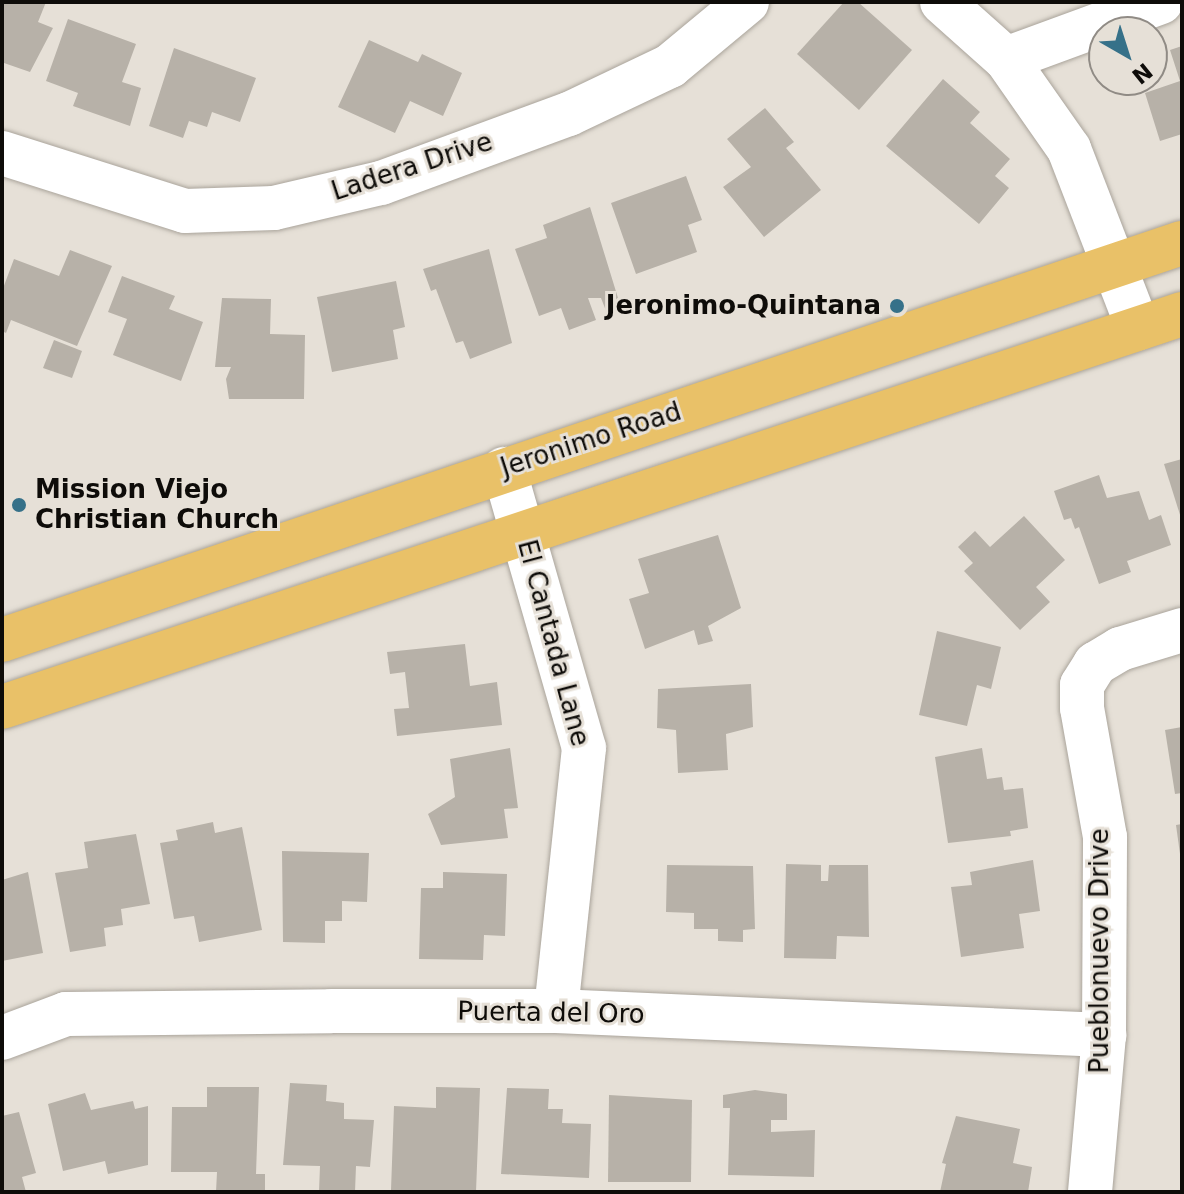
<!DOCTYPE html>
<style>
body{margin:0}
#map{position:relative;width:1184px;height:1194px;overflow:hidden;background:#e6e0d7;font-family:"DejaVu Sans",sans-serif}
div>[style]{position:absolute}
[style*='--x']{left:calc(var(--x)*1px);top:calc(var(--y)*1px);width:calc(var(--w)*1px);rotate:calc(var(--a)*1deg)}
.building>*{inset:0;background:#b7b1a8}
.roads{filter:drop-shadow(0 0 2px #aaa49b) drop-shadow(0 0 2px #aaa49b)}
.minor>*{height:44px;margin:-22px;padding:0 22px;transform-origin:22px;border-radius:22px;background:#fff}
.major>*{height:44px;margin:-22px;padding:0 22px;transform-origin:22px;border-radius:22px;background:#e9c168}
.dots>*{width:22px;height:22px;translate:-50% -50%;box-sizing:border-box;border:4px solid #e6e0d7;border-radius:50%}
span{translate:-50% -50%;white-space:nowrap;text-align:center;line-height:1.15;-webkit-text-stroke:6px #e6e0d7;paint-order:stroke}
.street-label{font-size:26px;color:#0e0c09}
.poi-label{font-size:26px;color:#0e0c09;font-weight:700}
.right{translate:-100% -50%;text-align:right}
.left{translate:0 -50%;text-align:left}
.frame{position:absolute;inset:0;border:4px solid #0e0c09;pointer-events:none}
.north{position:absolute;left:1088px;top:16px;width:80px;height:80px;box-sizing:border-box;background:#e6e0d7;border:2px solid #908b85;border-radius:50%;rotate:141deg;font-size:22px;font-weight:700;line-height:32px;text-align:center;color:#0e0c09}
.north::after{content:'';display:block;margin:auto;width:28px;height:36px;background:#367189;clip-path:polygon(50% 0,100% 100%,50% 72%,0 100%)}
</style>
<div id="map">
<div class="building">
<i style="clip-path:polygon(2px 2px,46px 2px,38px 22px,53px 28px,30px 72px,4px 63px,2px 68px)"></i>
<i style="clip-path:polygon(844px 2px,858px 2px,912px 50px,859px 110px,797px 54px)"></i>
<i style="clip-path:polygon(68px 19px,136px 44px,122px 82px,141px 88px,130px 126px,73px 106px,78px 93px,46px 81px)"></i>
<i style="clip-path:polygon(369px 40px,418px 62px,422px 54px,462px 73px,443px 116px,410px 101px,395px 133px,338px 107px)"></i>
<i style="clip-path:polygon(1182px 46px,1182px 134px,1160px 141px,1145px 93px,1180px 81px,1170px 50px)"></i>
<i style="clip-path:polygon(174px 48px,256px 78px,240px 122px,212px 112px,207px 127px,189px 121px,183px 138px,149px 126px)"></i>
<i style="clip-path:polygon(943px 79px,980px 112px,970px 123px,1010px 159px,995px 176px,1009px 188px,979px 224px,886px 146px)"></i>
<i style="clip-path:polygon(765px 108px,794px 142px,786px 148px,821px 190px,764px 237px,723px 187px,751px 167px,727px 139px)"></i>
<i style="clip-path:polygon(686px 176px,702px 220px,688px 225px,697px 252px,636px 274px,611px 203px)"></i>
<i style="clip-path:polygon(590px 207px,622px 311px,608px 316px,601px 298px,588px 298px,596px 320px,569px 330px,561px 308px,539px 316px,515px 249px,547px 238px,543px 225px)"></i>
<i style="clip-path:polygon(489px 249px,512px 343px,470px 359px,463px 341px,456px 343px,436px 289px,431px 291px,423px 269px)"></i>
<i style="clip-path:polygon(70px 250px,112px 266px,77px 346px,11px 320px,6px 333px,2px 331px,2px 291px,14px 259px,59px 276px)"></i>
<i style="clip-path:polygon(122px 276px,175px 296px,169px 309px,203px 322px,181px 381px,113px 355px,127px 319px,108px 312px)"></i>
<i style="clip-path:polygon(396px 281px,405px 327px,393px 330px,398px 359px,332px 372px,317px 297px)"></i>
<i style="clip-path:polygon(222px 298px,271px 299px,270px 334px,305px 335px,304px 399px,229px 399px,226px 379px,231px 367px,215px 367px)"></i>
<i style="clip-path:polygon(54px 340px,82px 351px,72px 378px,43px 368px)"></i>
<i style="clip-path:polygon(1182px 459px,1182px 518px,1181px 518px,1164px 464px)"></i>
<i style="clip-path:polygon(1099px 475px,1107px 498px,1139px 491px,1149px 520px,1161px 515px,1171px 545px,1127px 561px,1131px 572px,1099px 584px,1079px 527px,1075px 529px,1071px 518px,1064px 520px,1054px 491px)"></i>
<i style="clip-path:polygon(1024px 516px,1065px 560px,1036px 587px,1050px 602px,1020px 630px,964px 571px,973px 563px,958px 547px,975px 531px,990px 547px)"></i>
<i style="clip-path:polygon(718px 535px,741px 608px,708px 626px,713px 641px,698px 645px,694px 630px,645px 649px,629px 599px,649px 593px,638px 559px)"></i>
<i style="clip-path:polygon(937px 631px,1001px 647px,991px 689px,977px 685px,967px 726px,919px 715px)"></i>
<i style="clip-path:polygon(465px 644px,470px 686px,497px 682px,502px 725px,397px 736px,394px 709px,409px 708px,405px 672px,390px 674px,387px 652px)"></i>
<i style="clip-path:polygon(751px 684px,753px 727px,726px 734px,728px 770px,678px 773px,676px 730px,657px 728px,658px 689px)"></i>
<i style="clip-path:polygon(1182px 727px,1182px 793px,1175px 794px,1165px 730px)"></i>
<i style="clip-path:polygon(510px 748px,518px 808px,504px 809px,508px 838px,441px 845px,428px 814px,455px 797px,450px 759px)"></i>
<i style="clip-path:polygon(982px 748px,987px 779px,1002px 777px,1004px 790px,1023px 788px,1028px 828px,1010px 831px,1011px 836px,948px 843px,935px 757px)"></i>
<i style="clip-path:polygon(213px 822px,215px 833px,242px 827px,262px 930px,199px 942px,194px 916px,174px 919px,160px 843px,178px 840px,176px 830px)"></i>
<i style="clip-path:polygon(1182px 824px,1182px 853px,1180px 854px,1176px 825px)"></i>
<i style="clip-path:polygon(136px 834px,150px 904px,121px 909px,123px 925px,104px 928px,106px 946px,70px 952px,55px 873px,88px 868px,84px 842px)"></i>
<i style="clip-path:polygon(282px 851px,369px 853px,367px 902px,342px 901px,342px 921px,325px 921px,325px 943px,283px 942px)"></i>
<i style="clip-path:polygon(1033px 860px,1040px 911px,1019px 914px,1024px 948px,961px 957px,951px 887px,972px 885px,970px 872px)"></i>
<i style="clip-path:polygon(786px 864px,821px 865px,821px 881px,828px 881px,829px 865px,868px 865px,869px 937px,837px 936px,836px 959px,784px 958px)"></i>
<i style="clip-path:polygon(667px 865px,753px 866px,755px 929px,743px 930px,743px 942px,718px 941px,718px 929px,694px 929px,694px 913px,666px 912px)"></i>
<i style="clip-path:polygon(28px 872px,43px 953px,2px 961px,2px 880px)"></i>
<i style="clip-path:polygon(443px 872px,507px 874px,505px 936px,484px 935px,483px 960px,419px 959px,421px 888px,443px 888px)"></i>
<i style="clip-path:polygon(290px 1083px,327px 1085px,326px 1101px,344px 1103px,344px 1119px,374px 1120px,370px 1167px,356px 1166px,355px 1192px,319px 1192px,320px 1166px,283px 1165px)"></i>
<i style="clip-path:polygon(207px 1087px,259px 1087px,256px 1174px,265px 1174px,265px 1192px,216px 1192px,217px 1172px,171px 1172px,172px 1107px,207px 1107px)"></i>
<i style="clip-path:polygon(436px 1087px,480px 1088px,476px 1192px,391px 1190px,394px 1106px,436px 1108px)"></i>
<i style="clip-path:polygon(507px 1088px,549px 1089px,548px 1109px,563px 1109px,562px 1123px,591px 1124px,589px 1178px,501px 1174px)"></i>
<i style="clip-path:polygon(755px 1090px,787px 1094px,787px 1120px,771px 1120px,771px 1132px,815px 1130px,814px 1177px,728px 1175px,730px 1108px,723px 1108px,723px 1095px)"></i>
<i style="clip-path:polygon(85px 1093px,91px 1110px,133px 1101px,135px 1109px,148px 1106px,148px 1165px,108px 1174px,105px 1161px,63px 1171px,48px 1104px)"></i>
<i style="clip-path:polygon(609px 1095px,692px 1100px,691px 1182px,608px 1182px)"></i>
<i style="clip-path:polygon(19px 1112px,36px 1173px,22px 1177px,26px 1192px,2px 1192px,2px 1116px)"></i>
<i style="clip-path:polygon(956px 1116px,1020px 1129px,1013px 1163px,1032px 1167px,1028px 1192px,940px 1192px,946px 1164px,942px 1163px)"></i>
</div>
<div class="roads">
<div class="minor">
<i style="--x:942;--y:2;--w:86;--a:41.7"></i>
<i style="--x:1006;--y:59;--w:110;--a:55"></i>
<i style="--x:1069;--y:149;--w:192;--a:68.9"></i>
<i style="--x:1006;--y:59;--w:165;--a:-20.2"></i>
<i style="--x:2;--y:153;--w:192;--a:17.6"></i>
<i style="--x:185;--y:211;--w:89;--a:-1.9"></i>
<i style="--x:274;--y:208;--w:110;--a:-13.2"></i>
<i style="--x:381;--y:183;--w:200;--a:-20.2"></i>
<i style="--x:569;--y:114;--w:112;--a:-25.4"></i>
<i style="--x:670;--y:66;--w:100;--a:-39.7"></i>
<i style="--x:504;--y:469;--w:290;--a:74"></i>
<i style="--x:584;--y:748;--w:264;--a:96.1"></i>
<i style="--x:2;--y:1038;--w:68;--a:-20.6"></i>
<i style="--x:66;--y:1014;--w:265;--a:-0.6"></i>
<i style="--x:331;--y:1011;--w:225;--a:0"></i>
<i style="--x:556;--y:1011;--w:549;--a:2.51"></i>
<i style="--x:1090;--y:1192;--w:158;--a:-84.9"></i>
<i style="--x:1104;--y:1035;--w:198;--a:-89.7"></i>
<i style="--x:1105;--y:837;--w:131;--a:-100.1"></i>
<i style="--x:1082;--y:708;--w:23;--a:-90"></i>
<i style="--x:1082;--y:685;--w:25;--a:-58"></i>
<i style="--x:1095;--y:664;--w:29;--a:-31"></i>
<i style="--x:1120;--y:649;--w:65;--a:-17"></i>
</div>
<div class="major">
<i style="--x:2;--y:640;--w:1245;--a:-18.6"></i>
<i style="--x:2;--y:707;--w:1244;--a:-18.42"></i>
</div>
</div>
<div class="dots">
<i style="left:897px;top:306px;background:#367189"></i>
<i style="left:19px;top:505px;background:#367189"></i>
</div>
<div class="street-label">
<span style="left:412px;top:167px;rotate:-18deg">Ladera Drive</span>
<span style="left:591px;top:440px;rotate:-18deg">Jeronimo Road</span>
<span style="left:553px;top:643px;rotate:75deg">El Cantada Lane</span>
<span style="left:1100px;top:951px;rotate:-90deg">Pueblonuevo Drive</span>
<span style="left:551px;top:1013px;rotate:1deg">Puerta del Oro</span>
</div>
<div class="poi-label">
<span class="right" style="left:881px;top:306px">Jeronimo-Quintana</span>
<span class="left" style="left:35px;top:505px">Mission Viejo<br>Christian Church</span>
</div>
<div class="frame"></div>
<div class="north">N</div>
</div>
